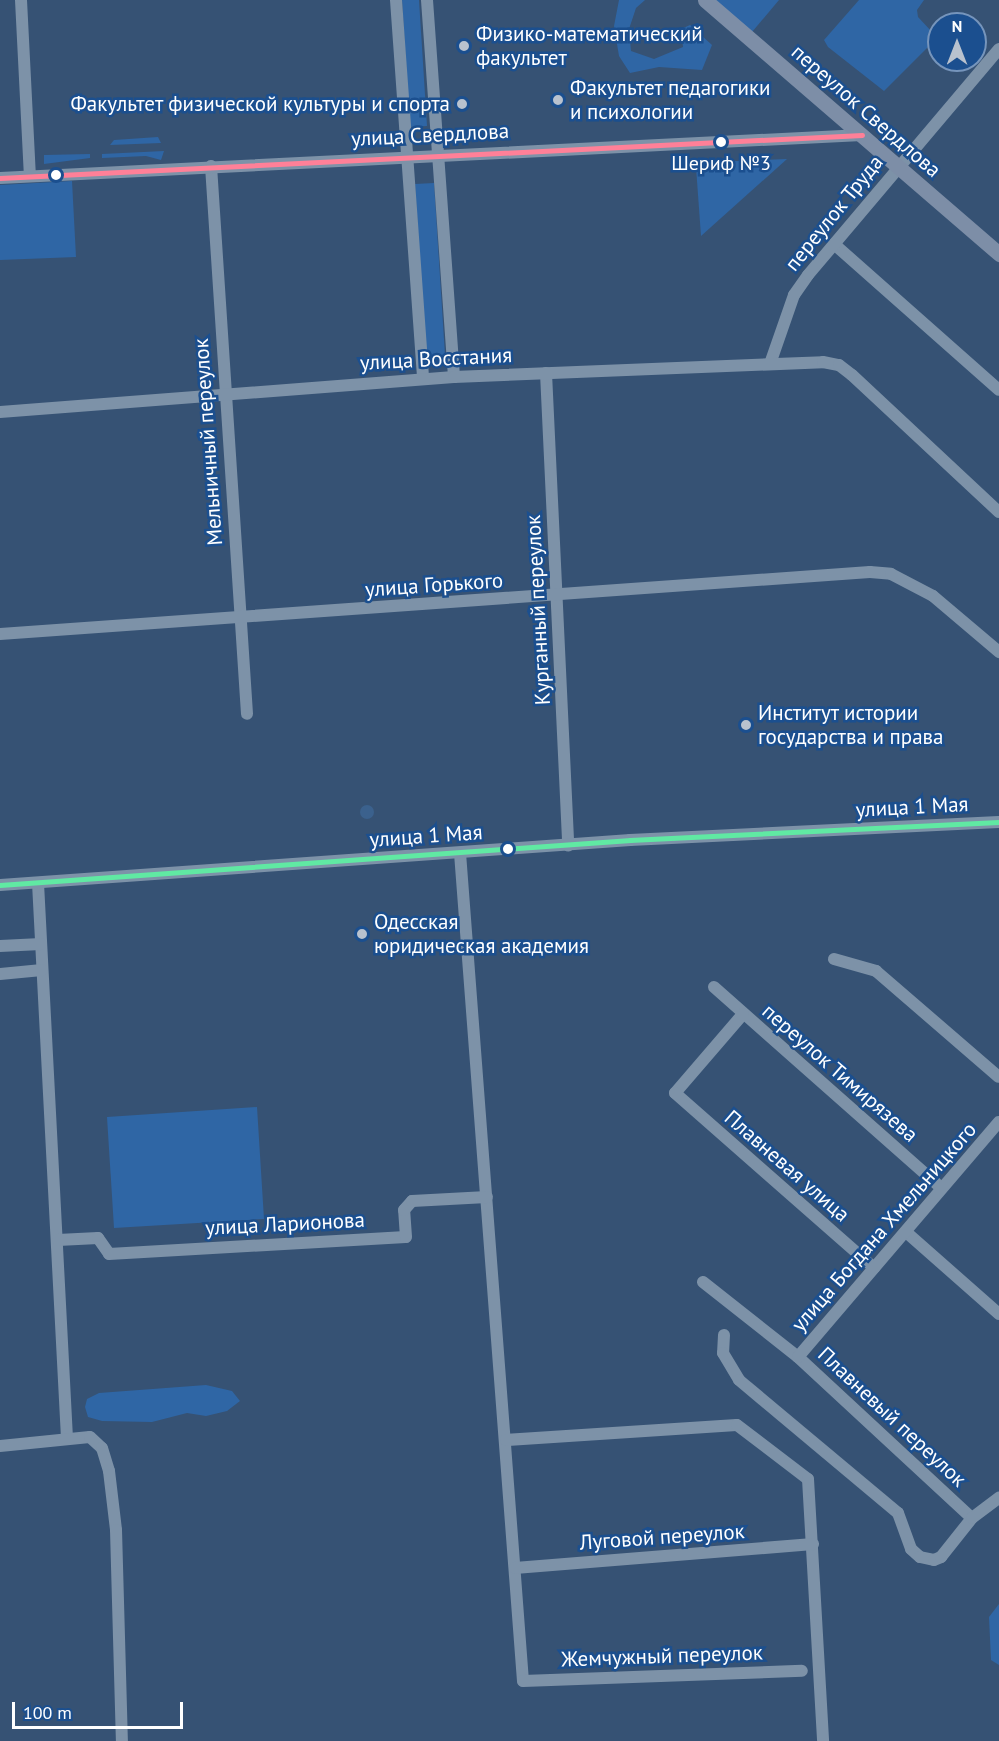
<!DOCTYPE html>
<meta charset="utf-8">
<style>
body{margin:0}
#map{position:relative;width:999px;height:1741px;overflow:hidden;background:#365274;font-family:"PT Sans",sans-serif}
div>[style]{position:absolute}
[style*='--x']{left:calc(var(--x)*1px);top:calc(var(--y)*1px);width:calc(var(--w)*1px);rotate:calc(var(--a)*1deg)}
.green>*{inset:0;background:#2f66a5}
.water>*{inset:0;background:#3b618d}
.round{border-radius:50%}
.minor>*{height:12px;margin:-6px;padding:0 6px;transform-origin:6px;border-radius:6px;background:#7d92a8}
.major>*{height:15px;margin:-7.5px;padding:0 7.5px;transform-origin:7.5px;border-radius:7.5px;background:#7d8ea7}
.bus-1>*{height:4.5px;margin:-2.25px;padding:0 2.25px;transform-origin:2.25px;border-radius:2.25px;background:#ff8098}
.bus-2>*{height:4.5px;margin:-2.25px;padding:0 2.25px;transform-origin:2.25px;border-radius:2.25px;background:#60e9a3}
.dots>*{width:16px;height:16px;translate:-50% -50%;box-sizing:border-box;border:3px solid #1b4f8f;border-radius:50%}
span{translate:-50% -50%;white-space:nowrap;text-align:center;line-height:1.15;-webkit-text-stroke:5px #1b4f8f;paint-order:stroke}
.bus-label{font-size:20px;color:#fff}
.poi-label{font-size:21px;color:#fff}
.left{translate:0 -50%;text-align:left}
.right{translate:-100% -50%;text-align:right}
.street-label{font-size:21px;color:#fff}
.north{position:absolute;left:927px;top:12px;width:60px;height:60px;box-sizing:border-box;background:#1b4f8f;border:2px solid #7695bc;border-radius:50%;rotate:0deg;font-size:16px;font-weight:700;line-height:24px;text-align:center;color:#fff}
.north::after{content:'';display:block;margin:auto;width:21px;height:27px;background:#b9c2ce;clip-path:polygon(50% 0,100% 100%,50% 72%,0 100%)}
.scale{position:absolute;left:12px;top:1702px;width:171px;height:27px;box-sizing:border-box;border:3px solid #fff;border-top:0;padding-left:8px;font-size:18px;line-height:21px;white-space:nowrap;color:#fff;-webkit-text-stroke:4px #1b4f8f;paint-order:stroke}
</style>
<div id="map">
<div class="green">
<i style="clip-path:polygon(402px 0,419px 0,427px 126px,410px 127px)"></i>
<i style="clip-path:polygon(619px 0,645px 0,636px 8px,629px 29px,631px 51px,654px 59px,683px 47px,681px 29px,690px 25px,712px 45px,702px 70px,659px 67px,630px 73px,619px 56px,614px 26px)"></i>
<i style="clip-path:polygon(715px 0,779px 0,752px 32px)"></i>
<i style="clip-path:polygon(859px 0,924px 0,917px 10px,918px 17px,933px 33px,933px 42px,884px 91px,828px 47px,824px 40px)"></i>
<i style="clip-path:polygon(158px 137px,161px 143px,110px 145px,114px 140px)"></i>
<i style="clip-path:polygon(164px 151px,161px 160px,146px 156px,102px 158px,102px 154px)"></i>
<i style="clip-path:polygon(90px 154px,90px 158px,44px 164px,44px 155px)"></i>
<i style="clip-path:polygon(787px 159px,701px 236px,696px 167px,711px 162px)"></i>
<i style="clip-path:polygon(72px 181px,76px 257px,0 260px,0 185px)"></i>
<i style="clip-path:polygon(434px 183px,445px 355px,426px 356px,415px 184px)"></i>
<i style="clip-path:polygon(257px 1107px,264px 1219px,114px 1228px,107px 1117px)"></i>
<i style="clip-path:polygon(206px 1385px,232px 1391px,240px 1401px,227px 1411px,206px 1416px,187px 1413px,152px 1422px,102px 1421px,88px 1417px,85px 1407px,87px 1399px,99px 1393px)"></i>
<i style="clip-path:polygon(999px 1604px,999px 1665px,991px 1660px,989px 1617px)"></i>
</div>
<div class="water">
<i class="round" style="left:360px;top:805px;width:14px;height:14px"></i>
</div>
<div class="minor">
<i style="--x:21;--y:0;--w:176;--a:87.1"></i>
<i style="--x:396;--y:0;--w:380;--a:85.9"></i>
<i style="--x:427;--y:0;--w:378;--a:85.9"></i>
<i style="--x:211;--y:166;--w:549;--a:86.24"></i>
<i style="--x:0;--y:178;--w:863;--a:-2.86"></i>
<i style="--x:834;--y:244;--w:220;--a:41.5"></i>
<i style="--x:771;--y:361;--w:70;--a:-70.8"></i>
<i style="--x:794;--y:295;--w:24;--a:-55"></i>
<i style="--x:808;--y:275;--w:296;--a:-49.8"></i>
<i style="--x:546;--y:373;--w:473;--a:87.3"></i>
<i style="--x:0;--y:412;--w:455;--a:-4.4"></i>
<i style="--x:454;--y:377;--w:369;--a:-2.3"></i>
<i style="--x:823;--y:362;--w:16;--a:11"></i>
<i style="--x:839;--y:365;--w:16;--a:38"></i>
<i style="--x:852;--y:375;--w:201;--a:43"></i>
<i style="--x:0;--y:634;--w:872;--a:-4.08"></i>
<i style="--x:870;--y:572;--w:21;--a:5"></i>
<i style="--x:891;--y:574;--w:47;--a:27.6"></i>
<i style="--x:933;--y:596;--w:87;--a:40.3"></i>
<i style="--x:460;--y:853;--w:830;--a:85.65"></i>
<i style="--x:523;--y:1681;--w:279;--a:-2.1"></i>
<i style="--x:38;--y:883;--w:556;--a:87.01"></i>
<i style="--x:0;--y:885;--w:632;--a:-4.09"></i>
<i style="--x:630;--y:840;--w:369;--a:-2.8"></i>
<i style="--x:0;--y:946;--w:41;--a:-2.8"></i>
<i style="--x:834;--y:959;--w:44;--a:15.9"></i>
<i style="--x:876;--y:971;--w:162;--a:40.8"></i>
<i style="--x:0;--y:974;--w:42;--a:-5.4"></i>
<i style="--x:714;--y:987;--w:302;--a:41.5"></i>
<i style="--x:743;--y:1014;--w:104;--a:130.7"></i>
<i style="--x:675;--y:1093;--w:265;--a:41.3"></i>
<i style="--x:906;--y:1232;--w:124;--a:41.4"></i>
<i style="--x:58;--y:1240;--w:40;--a:-2.9"></i>
<i style="--x:98;--y:1238;--w:19;--a:55"></i>
<i style="--x:109;--y:1254;--w:297;--a:-3.3"></i>
<i style="--x:406;--y:1237;--w:27;--a:-94"></i>
<i style="--x:404;--y:1210;--w:12;--a:-48"></i>
<i style="--x:412;--y:1201;--w:75;--a:-3.1"></i>
<i style="--x:703;--y:1282;--w:121;--a:38.3"></i>
<i style="--x:798;--y:1357;--w:237;--a:42.8"></i>
<i style="--x:724;--y:1335;--w:18;--a:93"></i>
<i style="--x:723;--y:1353;--w:31;--a:59"></i>
<i style="--x:739;--y:1380;--w:207;--a:39.9"></i>
<i style="--x:898;--y:1513;--w:38;--a:70"></i>
<i style="--x:911;--y:1549;--w:12;--a:42"></i>
<i style="--x:920;--y:1557;--w:14;--a:12"></i>
<i style="--x:934;--y:1560;--w:8;--a:-23"></i>
<i style="--x:941;--y:1557;--w:50;--a:-51.5"></i>
<i style="--x:972;--y:1518;--w:34;--a:-37"></i>
<i style="--x:798;--y:1357;--w:309;--a:-49.5"></i>
<i style="--x:506;--y:1440;--w:231;--a:-3.7"></i>
<i style="--x:737;--y:1425;--w:89;--a:37.3"></i>
<i style="--x:808;--y:1479;--w:262;--a:86.7"></i>
<i style="--x:0;--y:1446;--w:90;--a:-5.7"></i>
<i style="--x:90;--y:1437;--w:16;--a:43"></i>
<i style="--x:102;--y:1448;--w:24;--a:73"></i>
<i style="--x:109;--y:1471;--w:59;--a:83.2"></i>
<i style="--x:116;--y:1530;--w:211;--a:88.4"></i>
<i style="--x:515;--y:1568;--w:299;--a:-4.6"></i>
</div>
<div class="major">
<i style="--x:705;--y:0;--w:389;--a:40.8"></i>
</div>
<div class="bus-1">
<i style="--x:0;--y:178;--w:863;--a:-2.86"></i>
</div>
<div class="bus-2">
<i style="--x:0;--y:885;--w:632;--a:-4.09"></i>
<i style="--x:630;--y:840;--w:369;--a:-2.8"></i>
</div>
<div class="dots">
<i style="left:464px;top:46px;background:#b9c2ce"></i>
<i style="left:558px;top:100px;background:#b9c2ce"></i>
<i style="left:462px;top:104px;background:#b9c2ce"></i>
<i style="left:721px;top:142px;background:#fff"></i>
<i style="left:56px;top:175px;background:#fff"></i>
<i style="left:746px;top:725px;background:#b9c2ce"></i>
<i style="left:508px;top:849px;background:#fff"></i>
<i style="left:362px;top:934px;background:#b9c2ce"></i>
</div>
<div class="bus-label">
<span style="left:721px;top:163px">Шериф №3</span>
</div>
<div class="poi-label">
<span class="left" style="left:476px;top:46px">Физико-математический<br>факультет</span>
<span class="left" style="left:570px;top:100px">Факультет педагогики<br>и психологии</span>
<span class="right" style="left:450px;top:104px">Факультет физической культуры и спорта</span>
<span class="left" style="left:758px;top:725px">Институт истории<br>государства и права</span>
<span class="left" style="left:374px;top:934px">Одесская<br>юридическая академия</span>
</div>
<div class="street-label">
<span style="left:866px;top:111px;rotate:41deg">переулок Свердлова</span>
<span style="left:430px;top:135px;rotate:-3deg">улица Свердлова</span>
<span style="left:834px;top:213px;rotate:-51deg">переулок Труда</span>
<span style="left:436px;top:359px;rotate:-3deg">улица Восстания</span>
<span style="left:208px;top:442px;rotate:-94deg">Мельничный переулок</span>
<span style="left:434px;top:585px;rotate:-4deg">улица Горького</span>
<span style="left:538px;top:610px;rotate:-93deg">Курганный переулок</span>
<span style="left:912px;top:807px;rotate:-3deg">улица 1 Мая</span>
<span style="left:426px;top:836px;rotate:-4deg">улица 1 Мая</span>
<span style="left:840px;top:1073px;rotate:41deg">переулок Тимирязева</span>
<span style="left:787px;top:1166px;rotate:41deg">Плавневая улица</span>
<span style="left:285px;top:1224px;rotate:-3deg">улица Ларионова</span>
<span style="left:884px;top:1227px;rotate:-49deg">улица Богдана Хмельницкого</span>
<span style="left:892px;top:1417px;rotate:43deg">Плавневый переулок</span>
<span style="left:662px;top:1537px;rotate:-4deg">Луговой переулок</span>
<span style="left:662px;top:1656px;rotate:-2deg">Жемчужный переулок</span>
</div>
<div class="north">N</div>
<div class="scale">100 m</div>
</div>
